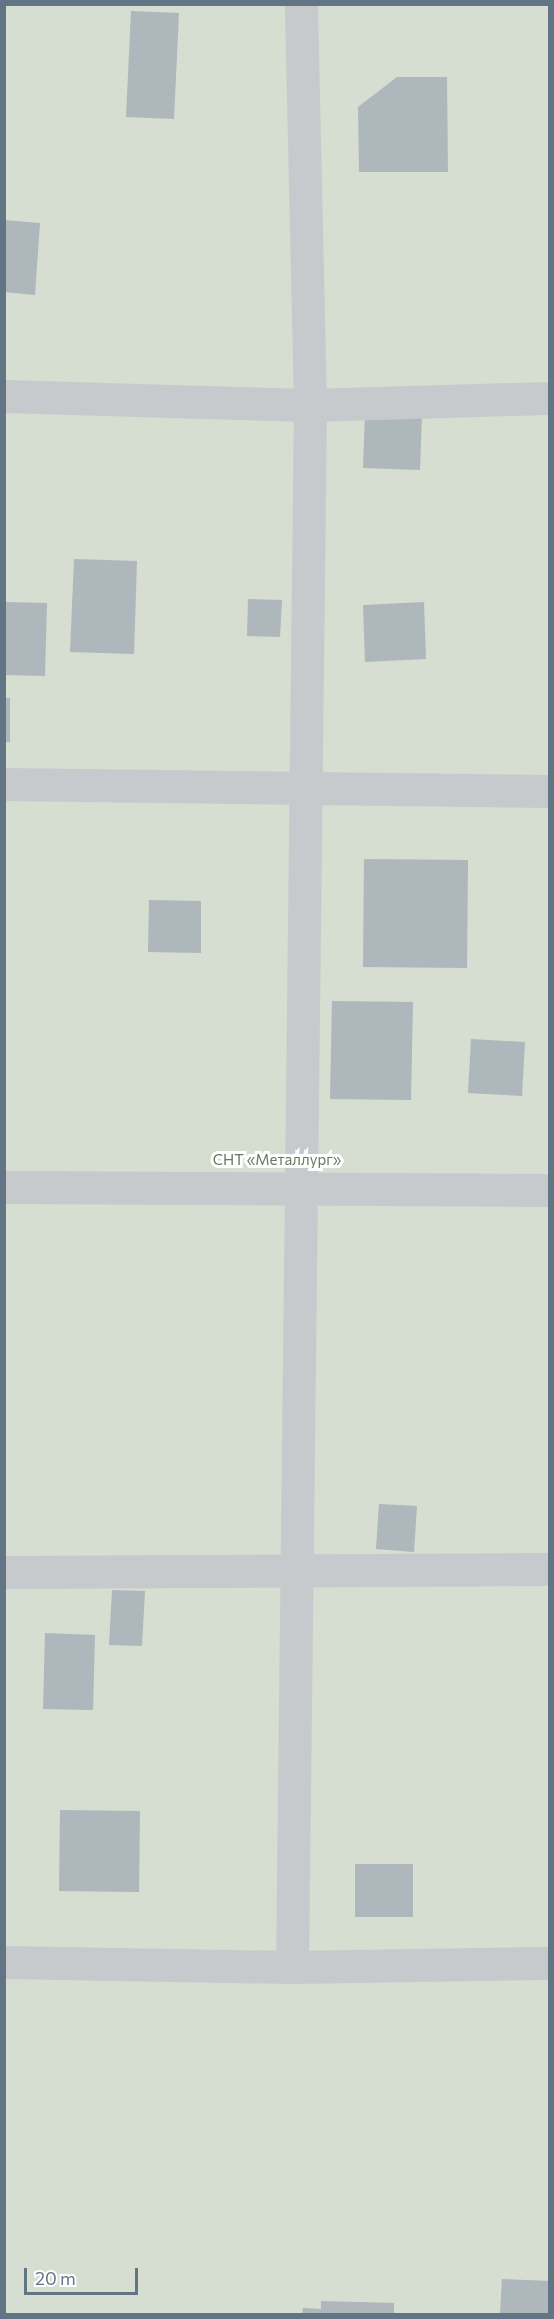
<!DOCTYPE html>
<meta charset="utf-8">
<style>
body{margin:0}
#map{position:relative;width:554px;height:2319px;overflow:hidden;background:#f5f5f0;font-family:Commissioner,sans-serif}
div>[style]{position:absolute}
[style*='--x']{left:calc(var(--x)*1px);top:calc(var(--y)*1px);width:calc(var(--w)*1px);rotate:calc(var(--a)*1deg)}
.green>*{inset:0;background:#d6ddd1}
.building>*{inset:0;background:#aeb7bb}
.minor>*{height:33px;margin:-16.5px;padding:0 16.5px;transform-origin:16.5px;border-radius:16.5px;background:#c7cacd}
span{translate:-50% -50%;white-space:nowrap;text-align:center;line-height:1.15;-webkit-text-stroke:6px #fff;paint-order:stroke}
.park-label{font-size:15px;color:#667b60}
.frame{position:absolute;inset:0;border:6px solid #617585;pointer-events:none}
.scale{position:absolute;left:24px;top:2268px;width:114px;height:27px;box-sizing:border-box;border:3px solid #617585;border-top:0;padding-left:8px;font-size:18px;line-height:21px;white-space:nowrap;color:#617585;-webkit-text-stroke:4px #fff;paint-order:stroke}
</style>
<div id="map">
<div class="green">
<i style="clip-path:polygon(5px 5px,549px 5px,549px 2314px,5px 2314px)"></i>
</div>
<div class="building">
<i style="clip-path:polygon(131px 11px,179px 13px,174px 119px,126px 117px)"></i>
<i style="clip-path:polygon(397px 77px,447px 77px,448px 172px,359px 172px,358px 107px)"></i>
<i style="clip-path:polygon(4px 220px,40px 223px,35px 295px,4px 292px)"></i>
<i style="clip-path:polygon(365px 413px,422px 415px,420px 470px,363px 468px)"></i>
<i style="clip-path:polygon(74px 559px,137px 561px,134px 654px,70px 652px)"></i>
<i style="clip-path:polygon(248px 599px,282px 600px,280px 637px,247px 636px)"></i>
<i style="clip-path:polygon(4px 602px,47px 603px,45px 676px,4px 675px)"></i>
<i style="clip-path:polygon(424px 602px,426px 659px,365px 662px,363px 605px)"></i>
<i style="clip-path:polygon(4px 698px,10px 698px,10px 742px,4px 742px)"></i>
<i style="clip-path:polygon(364px 859px,468px 860px,467px 968px,363px 967px)"></i>
<i style="clip-path:polygon(149px 900px,201px 901px,201px 953px,148px 952px)"></i>
<i style="clip-path:polygon(332px 1001px,413px 1002px,411px 1100px,330px 1099px)"></i>
<i style="clip-path:polygon(471px 1039px,525px 1042px,522px 1096px,468px 1093px)"></i>
<i style="clip-path:polygon(379px 1504px,417px 1506px,414px 1552px,376px 1549px)"></i>
<i style="clip-path:polygon(112px 1590px,145px 1591px,142px 1646px,109px 1645px)"></i>
<i style="clip-path:polygon(45px 1633px,95px 1635px,93px 1710px,43px 1709px)"></i>
<i style="clip-path:polygon(60px 1810px,140px 1811px,139px 1892px,59px 1891px)"></i>
<i style="clip-path:polygon(355px 1864px,413px 1864px,413px 1917px,355px 1917px)"></i>
<i style="clip-path:polygon(502px 2279px,550px 2281px,550px 2314px,500px 2314px)"></i>
<i style="clip-path:polygon(321px 2301px,394px 2303px,394px 2314px,302px 2314px,303px 2308px,321px 2309px)"></i>
</div>
<div class="minor">
<i style="--x:4;--y:396;--w:306;--a:1.7"></i>
<i style="--x:310;--y:405;--w:240;--a:-1.7"></i>
<i style="--x:4;--y:784;--w:546;--a:0.73"></i>
<i style="--x:4;--y:1187;--w:546;--a:0.31"></i>
<i style="--x:4;--y:1572;--w:546;--a:-0.31"></i>
<i style="--x:4;--y:1962;--w:288;--a:1"></i>
<i style="--x:292;--y:1967;--w:258;--a:-0.9"></i>
<i style="--x:292;--y:1967;--w:1562;--a:-89.34"></i>
<i style="--x:310;--y:405;--w:401;--a:-91.3"></i>
</div>
<div class="park-label">
<span style="left:277px;top:1160px">СНТ «Металлург»</span>
</div>
<div class="frame"></div>
<div class="scale">20 m</div>
</div>
